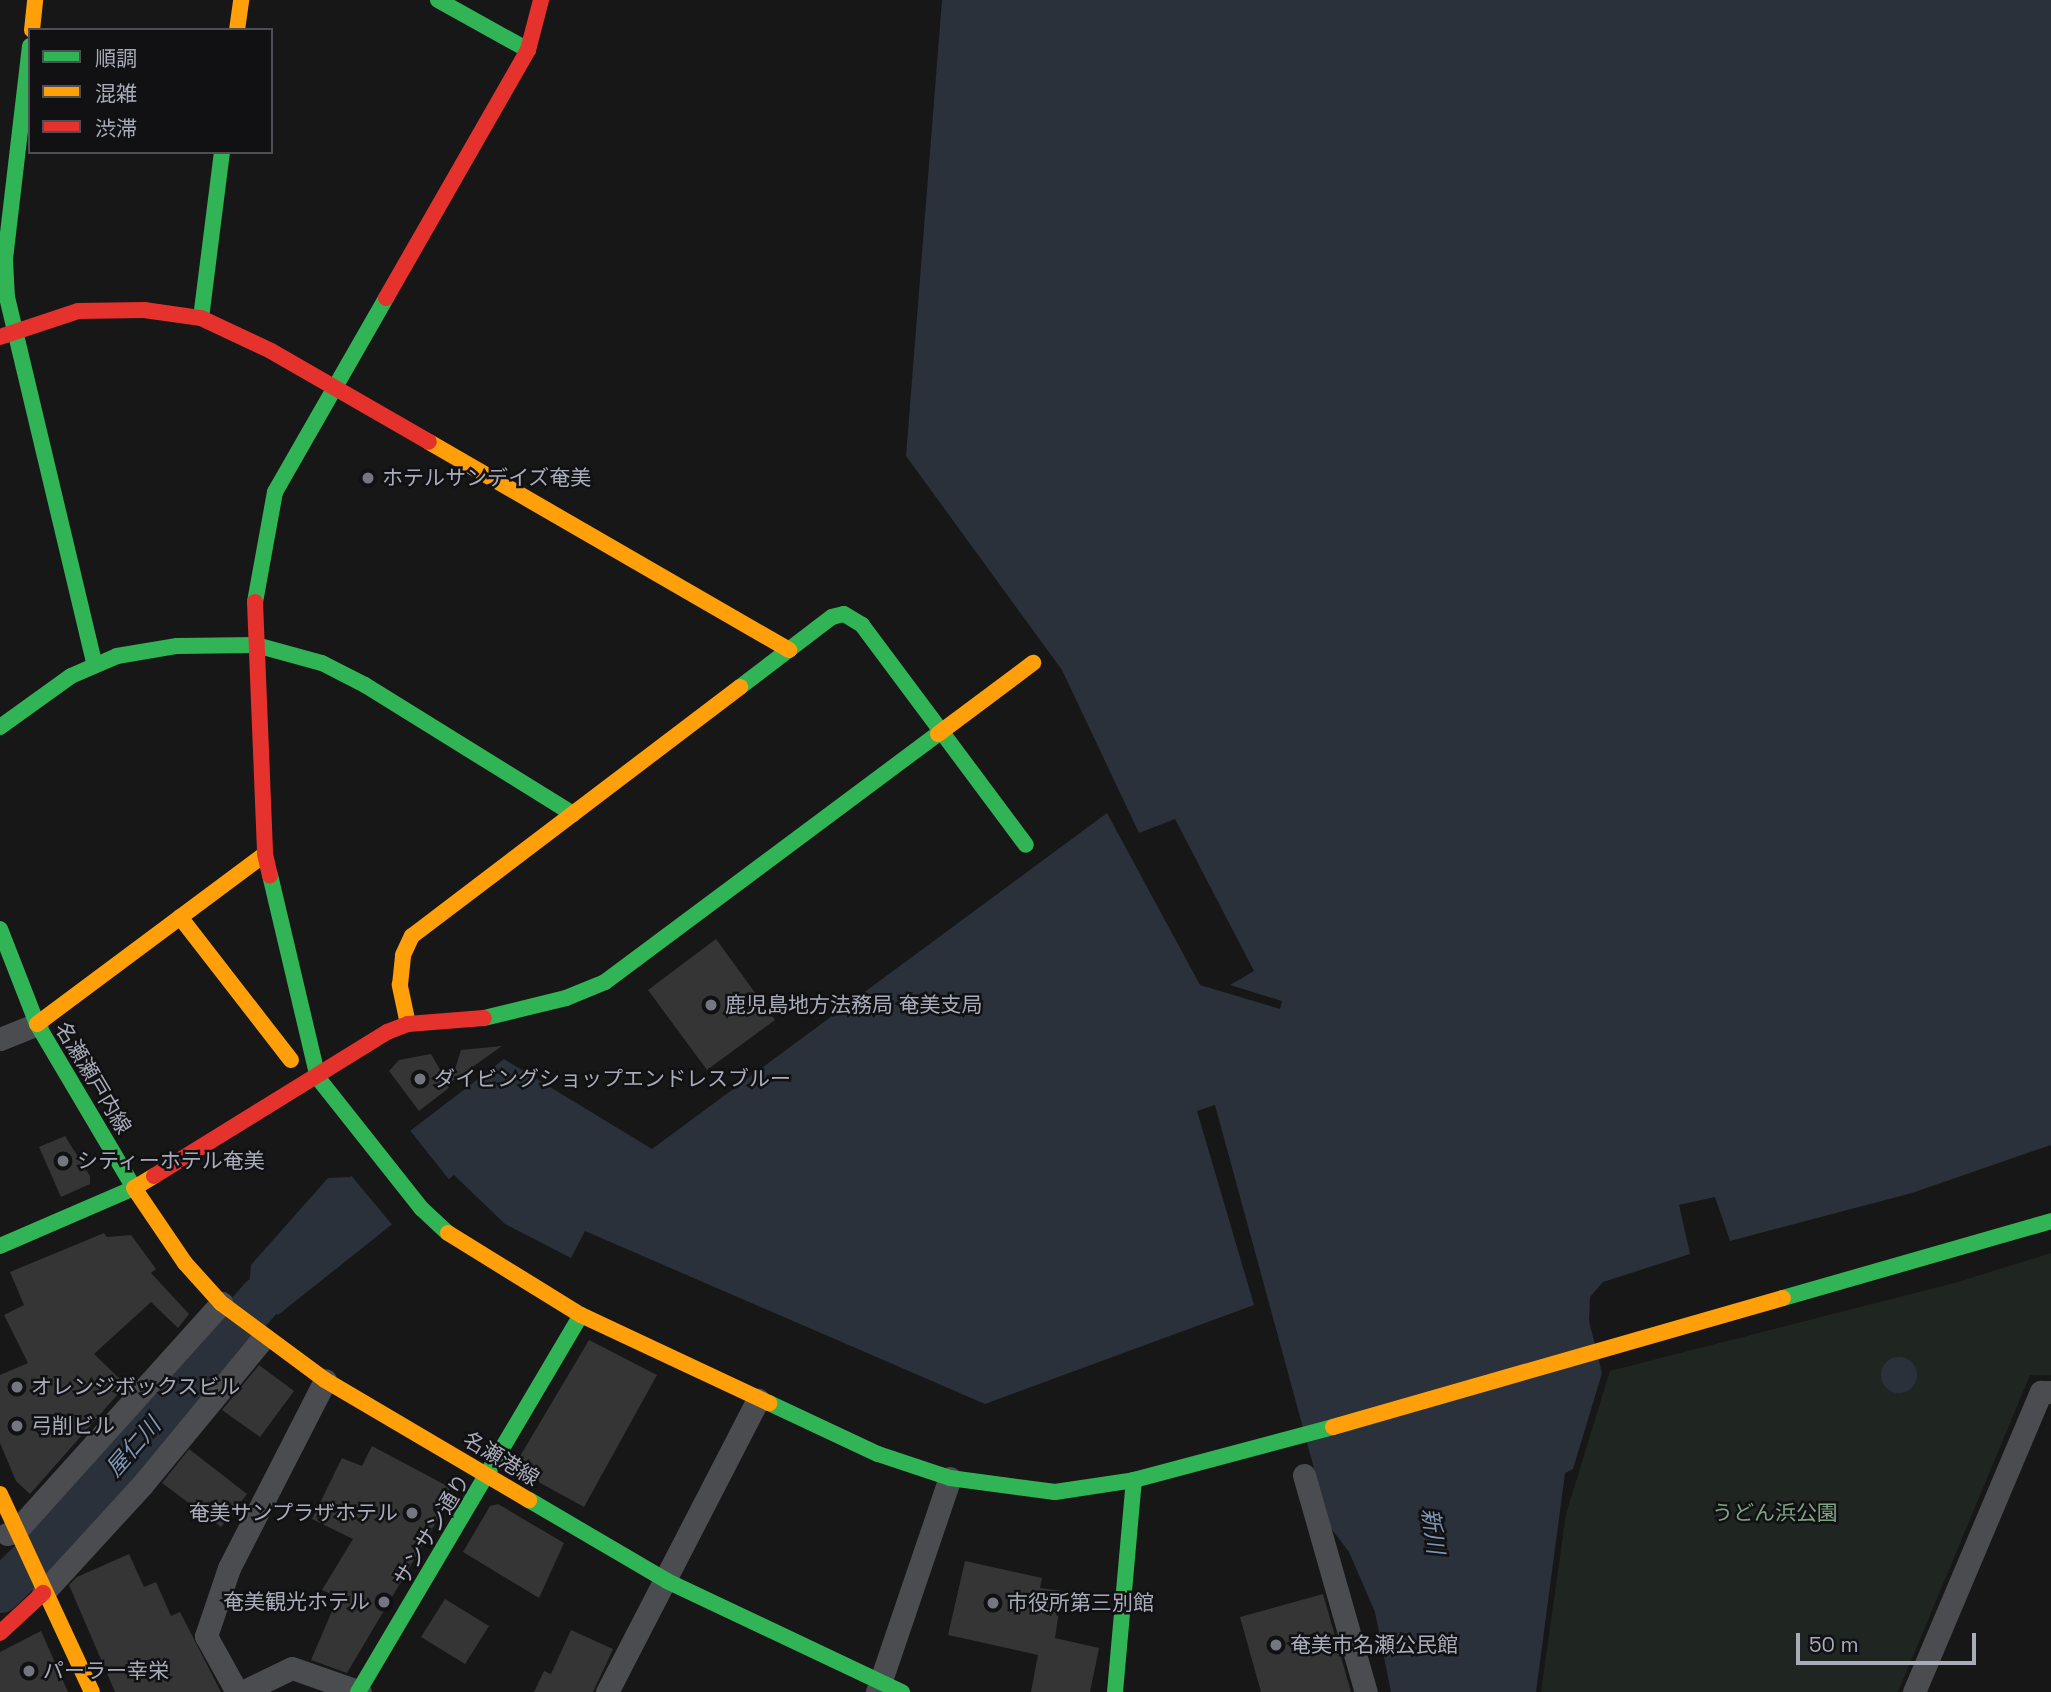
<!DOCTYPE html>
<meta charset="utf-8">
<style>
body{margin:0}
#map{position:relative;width:2051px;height:1692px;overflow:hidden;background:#171717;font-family:"Space Grotesk","Noto Sans JP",sans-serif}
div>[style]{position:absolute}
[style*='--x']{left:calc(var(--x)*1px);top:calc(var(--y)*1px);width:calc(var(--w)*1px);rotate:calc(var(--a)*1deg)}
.green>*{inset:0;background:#1f2621}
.water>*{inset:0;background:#2a313a}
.round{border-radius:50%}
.pier>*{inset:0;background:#171717}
.river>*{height:44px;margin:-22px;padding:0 22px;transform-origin:22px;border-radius:22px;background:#2a313a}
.building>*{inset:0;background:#353536}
.street>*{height:23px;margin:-11.5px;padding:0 11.5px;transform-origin:11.5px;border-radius:11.5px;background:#4b4c50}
.fast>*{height:16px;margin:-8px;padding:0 8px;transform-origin:8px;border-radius:8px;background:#30b455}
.slow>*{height:16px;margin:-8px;padding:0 8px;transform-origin:8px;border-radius:8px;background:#ff9f0a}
.jam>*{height:16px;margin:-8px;padding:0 8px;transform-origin:8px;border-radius:8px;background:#e5322d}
.dots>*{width:19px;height:19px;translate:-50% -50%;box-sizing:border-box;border:4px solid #111113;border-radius:50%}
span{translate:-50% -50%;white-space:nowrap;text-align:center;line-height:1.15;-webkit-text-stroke:5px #111113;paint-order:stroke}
.poi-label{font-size:21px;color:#a8abb9}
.left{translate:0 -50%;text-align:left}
.right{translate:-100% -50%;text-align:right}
.street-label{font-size:21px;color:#a8abb9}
.park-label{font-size:21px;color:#7ea484}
.water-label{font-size:23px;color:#7e96b5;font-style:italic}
.legend{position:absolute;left:28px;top:28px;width:245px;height:126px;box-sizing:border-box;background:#111113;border:2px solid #4d4f55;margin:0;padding:9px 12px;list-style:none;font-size:21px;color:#a8abb9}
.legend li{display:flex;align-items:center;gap:14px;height:35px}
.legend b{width:35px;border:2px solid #4d4f55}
.scale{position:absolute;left:1796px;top:1633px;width:180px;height:32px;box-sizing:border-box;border:4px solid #a8abb9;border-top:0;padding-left:9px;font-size:21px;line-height:24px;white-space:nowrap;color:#a8abb9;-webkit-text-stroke:5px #111113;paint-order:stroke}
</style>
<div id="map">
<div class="green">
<i style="clip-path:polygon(2051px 1253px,2051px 1375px,2030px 1375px,1898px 1692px,1541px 1692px,1566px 1514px,1610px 1371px,1958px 1282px)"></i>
</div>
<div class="water">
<i style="clip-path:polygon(942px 0,2051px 0,2051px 1145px,1912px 1193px,1730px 1241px,1715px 1197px,1679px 1205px,1690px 1254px,1603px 1282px,1590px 1297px,1589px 1321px,1602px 1373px,1573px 1469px,1565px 1473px,1536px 1692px,1391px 1692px,1375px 1612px,1349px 1552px,1330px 1527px,1215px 1105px,1197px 1111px,1254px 1305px,985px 1404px,585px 1231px,571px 1258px,505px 1224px,454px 1175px,278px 1315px,249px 1285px,251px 1265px,328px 1178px,350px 1177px,504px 1059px,652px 1149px,1107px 813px,1200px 985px,1280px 1009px,1282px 1001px,1230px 985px,1254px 971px,1175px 819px,1139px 833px,1062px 670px,906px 456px)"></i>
<i class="round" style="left:1881px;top:1357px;width:36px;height:36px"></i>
</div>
<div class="pier">
<i style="clip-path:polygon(408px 1128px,451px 1182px,394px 1227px,349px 1173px)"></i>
</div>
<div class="river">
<i style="--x:0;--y:1591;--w:67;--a:-44.4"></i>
<i style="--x:48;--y:1544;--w:325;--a:-49.1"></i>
</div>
<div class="building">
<i style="clip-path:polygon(716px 939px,775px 1020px,707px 1070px,648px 990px)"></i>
<i style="clip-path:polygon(502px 1046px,451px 1082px,461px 1050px)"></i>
<i style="clip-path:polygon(431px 1054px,450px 1087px,419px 1111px,389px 1071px,399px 1060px)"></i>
<i style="clip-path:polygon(65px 1136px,90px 1176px,90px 1184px,61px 1197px,39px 1147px)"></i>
<i style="clip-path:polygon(104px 1233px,107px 1237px,131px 1235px,156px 1269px,151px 1273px,189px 1314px,178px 1328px,151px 1302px,94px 1354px,126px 1385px,30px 1494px,16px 1481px,0 1443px,0 1375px,28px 1363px,4px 1315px,24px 1305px,10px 1272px)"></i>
<i style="clip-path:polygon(589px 1340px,657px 1375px,584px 1507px,513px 1468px)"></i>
<i style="clip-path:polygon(259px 1365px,294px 1391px,260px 1437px,222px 1410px)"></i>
<i style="clip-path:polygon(372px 1446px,449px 1487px,450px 1499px,347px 1673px,311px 1660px,338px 1597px,322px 1590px,353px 1539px,312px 1519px,342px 1458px,362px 1466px)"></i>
<i style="clip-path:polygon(189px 1449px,247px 1494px,221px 1527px,162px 1483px)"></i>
<i style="clip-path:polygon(498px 1504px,564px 1543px,539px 1598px,463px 1552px,490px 1506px)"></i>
<i style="clip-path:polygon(129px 1554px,144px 1587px,156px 1582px,171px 1616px,180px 1612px,221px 1692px,115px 1692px,69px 1585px,77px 1577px)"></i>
<i style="clip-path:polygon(965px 1561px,1042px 1578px,1040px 1588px,1062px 1591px,1055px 1638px,1099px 1648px,1090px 1692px,1031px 1692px,1038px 1655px,948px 1635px)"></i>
<i style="clip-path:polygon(1323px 1594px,1351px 1692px,1261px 1692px,1240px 1617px)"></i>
<i style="clip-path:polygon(445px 1599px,489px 1626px,465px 1664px,421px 1637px)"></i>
<i style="clip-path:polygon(571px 1630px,613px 1649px,593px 1692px,534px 1692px,544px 1671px,551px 1674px)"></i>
<i style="clip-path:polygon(41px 1631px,68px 1692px,0 1692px,0 1652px)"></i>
</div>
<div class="street">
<i style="--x:0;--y:1039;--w:40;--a:-22"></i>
<i style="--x:1304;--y:1475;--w:226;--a:74.1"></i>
<i style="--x:7;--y:1534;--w:9;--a:-18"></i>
<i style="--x:16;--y:1531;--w:307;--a:-48"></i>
<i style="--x:43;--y:1593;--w:147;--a:-47.5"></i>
<i style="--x:142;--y:1485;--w:190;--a:-50.5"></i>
<i style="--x:237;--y:1692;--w:64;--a:-119"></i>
<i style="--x:206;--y:1636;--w:72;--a:-71.3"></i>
<i style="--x:229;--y:1568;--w:211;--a:-62.9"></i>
<i style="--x:242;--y:1692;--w:55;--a:-25.6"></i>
<i style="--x:292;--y:1668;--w:72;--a:19.4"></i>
<i style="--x:607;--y:1692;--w:329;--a:-62.7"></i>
<i style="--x:877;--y:1692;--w:226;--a:-71.2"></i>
<i style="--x:1914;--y:1692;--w:326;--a:-67.1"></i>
<i style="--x:2041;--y:1392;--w:10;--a:0"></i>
</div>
<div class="fast">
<i style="--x:438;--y:0;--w:103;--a:29.1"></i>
<i style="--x:30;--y:46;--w:215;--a:96.7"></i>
<i style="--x:5;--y:260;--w:37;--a:87"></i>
<i style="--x:7;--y:297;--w:378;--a:76.6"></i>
<i style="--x:201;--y:318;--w:167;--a:-82.8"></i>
<i style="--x:255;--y:602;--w:112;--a:-79.7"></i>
<i style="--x:275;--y:492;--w:224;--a:-60.2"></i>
<i style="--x:740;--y:687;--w:116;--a:-37.3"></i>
<i style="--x:832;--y:617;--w:12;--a:-14"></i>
<i style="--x:844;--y:614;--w:21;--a:31"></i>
<i style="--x:862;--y:625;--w:274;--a:53.3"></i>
<i style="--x:0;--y:727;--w:87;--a:-35.7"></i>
<i style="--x:71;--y:676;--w:50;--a:-23.5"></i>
<i style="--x:117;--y:656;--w:61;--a:-9.5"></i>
<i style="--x:177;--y:646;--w:79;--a:-0.7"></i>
<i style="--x:256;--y:645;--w:68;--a:15.3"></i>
<i style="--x:322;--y:663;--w:48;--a:27.1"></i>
<i style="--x:365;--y:685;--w:245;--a:31.8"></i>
<i style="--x:270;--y:875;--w:209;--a:76.7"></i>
<i style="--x:318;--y:1078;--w:167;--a:51.6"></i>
<i style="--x:422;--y:1209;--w:35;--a:43"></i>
<i style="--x:0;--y:929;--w:102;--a:68.7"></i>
<i style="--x:37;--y:1024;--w:191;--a:59.4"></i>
<i style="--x:134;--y:1188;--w:146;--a:156.6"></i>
<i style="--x:484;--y:1018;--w:84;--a:-13.7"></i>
<i style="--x:566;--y:998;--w:42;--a:-22.3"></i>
<i style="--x:605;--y:982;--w:415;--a:-36.7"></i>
<i style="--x:1783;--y:1298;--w:279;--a:-16"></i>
<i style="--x:769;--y:1403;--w:120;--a:25.1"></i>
<i style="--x:878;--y:1454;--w:76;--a:18.4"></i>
<i style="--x:950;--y:1478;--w:106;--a:7.6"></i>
<i style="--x:1055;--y:1492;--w:80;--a:-8.6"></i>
<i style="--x:1134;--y:1480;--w:206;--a:-14.9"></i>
<i style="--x:529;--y:1500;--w:160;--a:30.4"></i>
<i style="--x:667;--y:1581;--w:260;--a:25.3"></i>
<i style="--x:358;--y:1692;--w:438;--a:-59.4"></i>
<i style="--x:1115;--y:1692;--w:213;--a:-84.9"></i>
</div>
<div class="slow">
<i style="--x:32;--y:30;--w:30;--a:-84"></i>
<i style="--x:237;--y:30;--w:30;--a:-82"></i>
<i style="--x:429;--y:442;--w:416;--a:30"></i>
<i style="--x:938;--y:734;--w:119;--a:-36.8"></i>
<i style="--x:180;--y:917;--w:181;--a:52.2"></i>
<i style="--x:37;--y:1024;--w:284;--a:-36.7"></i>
<i style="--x:408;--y:1024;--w:40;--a:-102"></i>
<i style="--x:400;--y:985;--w:30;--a:-84"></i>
<i style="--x:403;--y:955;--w:21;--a:-65"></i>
<i style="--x:412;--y:936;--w:412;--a:-37.2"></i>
<i style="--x:154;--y:1176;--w:23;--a:149"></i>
<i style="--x:134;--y:1188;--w:91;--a:55.8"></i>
<i style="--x:185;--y:1263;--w:54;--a:48"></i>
<i style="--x:221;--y:1303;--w:129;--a:36.5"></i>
<i style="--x:325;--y:1380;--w:237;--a:30.5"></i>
<i style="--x:448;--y:1233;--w:156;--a:31.7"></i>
<i style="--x:581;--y:1315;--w:208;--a:25.1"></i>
<i style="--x:1333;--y:1427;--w:468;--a:-16"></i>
<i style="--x:0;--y:1494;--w:218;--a:65.1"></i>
</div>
<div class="jam">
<i style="--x:386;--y:298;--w:286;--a:-60.2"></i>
<i style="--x:528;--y:50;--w:52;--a:-75.4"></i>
<i style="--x:0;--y:337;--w:82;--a:-18.4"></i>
<i style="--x:78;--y:311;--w:66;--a:-0.9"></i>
<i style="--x:144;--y:310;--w:58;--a:8"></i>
<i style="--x:201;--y:318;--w:77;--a:25.2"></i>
<i style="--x:271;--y:351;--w:182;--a:29.9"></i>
<i style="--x:255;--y:602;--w:252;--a:87.7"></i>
<i style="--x:265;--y:854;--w:22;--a:77"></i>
<i style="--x:154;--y:1176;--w:274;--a:-31.7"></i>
<i style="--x:387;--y:1032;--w:22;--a:-21"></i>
<i style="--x:408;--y:1024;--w:76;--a:-4.5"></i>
<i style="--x:0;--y:1633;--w:59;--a:-42.9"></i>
</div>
<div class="dots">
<i style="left:368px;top:478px;background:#757780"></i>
<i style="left:711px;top:1005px;background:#757780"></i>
<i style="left:420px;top:1079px;background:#757780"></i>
<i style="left:63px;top:1161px;background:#757780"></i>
<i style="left:17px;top:1387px;background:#757780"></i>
<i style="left:17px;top:1426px;background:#757780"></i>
<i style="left:412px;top:1513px;background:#757780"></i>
<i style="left:384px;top:1602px;background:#757780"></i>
<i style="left:993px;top:1603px;background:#757780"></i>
<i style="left:1276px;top:1645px;background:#757780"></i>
<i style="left:29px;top:1671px;background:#757780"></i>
</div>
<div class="poi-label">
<span class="left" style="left:382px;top:478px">ホテルサンデイズ奄美</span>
<span class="left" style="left:725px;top:1005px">鹿児島地方法務局 奄美支局</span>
<span class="left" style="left:434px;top:1079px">ダイビングショップエンドレスブルー</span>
<span class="left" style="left:77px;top:1161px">シティーホテル奄美</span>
<span class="left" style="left:31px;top:1387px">オレンジボックスビル</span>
<span class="left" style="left:31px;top:1426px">弓削ビル</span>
<span class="right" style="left:398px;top:1513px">奄美サンプラザホテル</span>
<span class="right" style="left:370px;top:1602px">奄美観光ホテル</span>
<span class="left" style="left:1007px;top:1603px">市役所第三別館</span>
<span class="left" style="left:1290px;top:1645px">奄美市名瀬公民館</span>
<span class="left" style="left:43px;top:1671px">パーラー幸栄</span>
</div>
<div class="street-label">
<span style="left:93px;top:1078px;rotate:59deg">名瀬瀬戸内線</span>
<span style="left:501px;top:1459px;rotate:31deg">名瀬港線</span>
<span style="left:432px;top:1530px;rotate:-59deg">サンサン通り</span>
</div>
<div class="park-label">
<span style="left:1775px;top:1513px">うどん浜公園</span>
</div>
<div class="water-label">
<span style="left:133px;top:1447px;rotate:-49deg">屋仁川</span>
<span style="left:1433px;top:1531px;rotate:82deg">新川</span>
</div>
<ul class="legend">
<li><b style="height:9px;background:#30b455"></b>順調</li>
<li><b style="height:9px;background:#ff9f0a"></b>混雑</li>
<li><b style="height:9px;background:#e5322d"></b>渋滞</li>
</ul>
<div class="scale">50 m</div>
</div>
